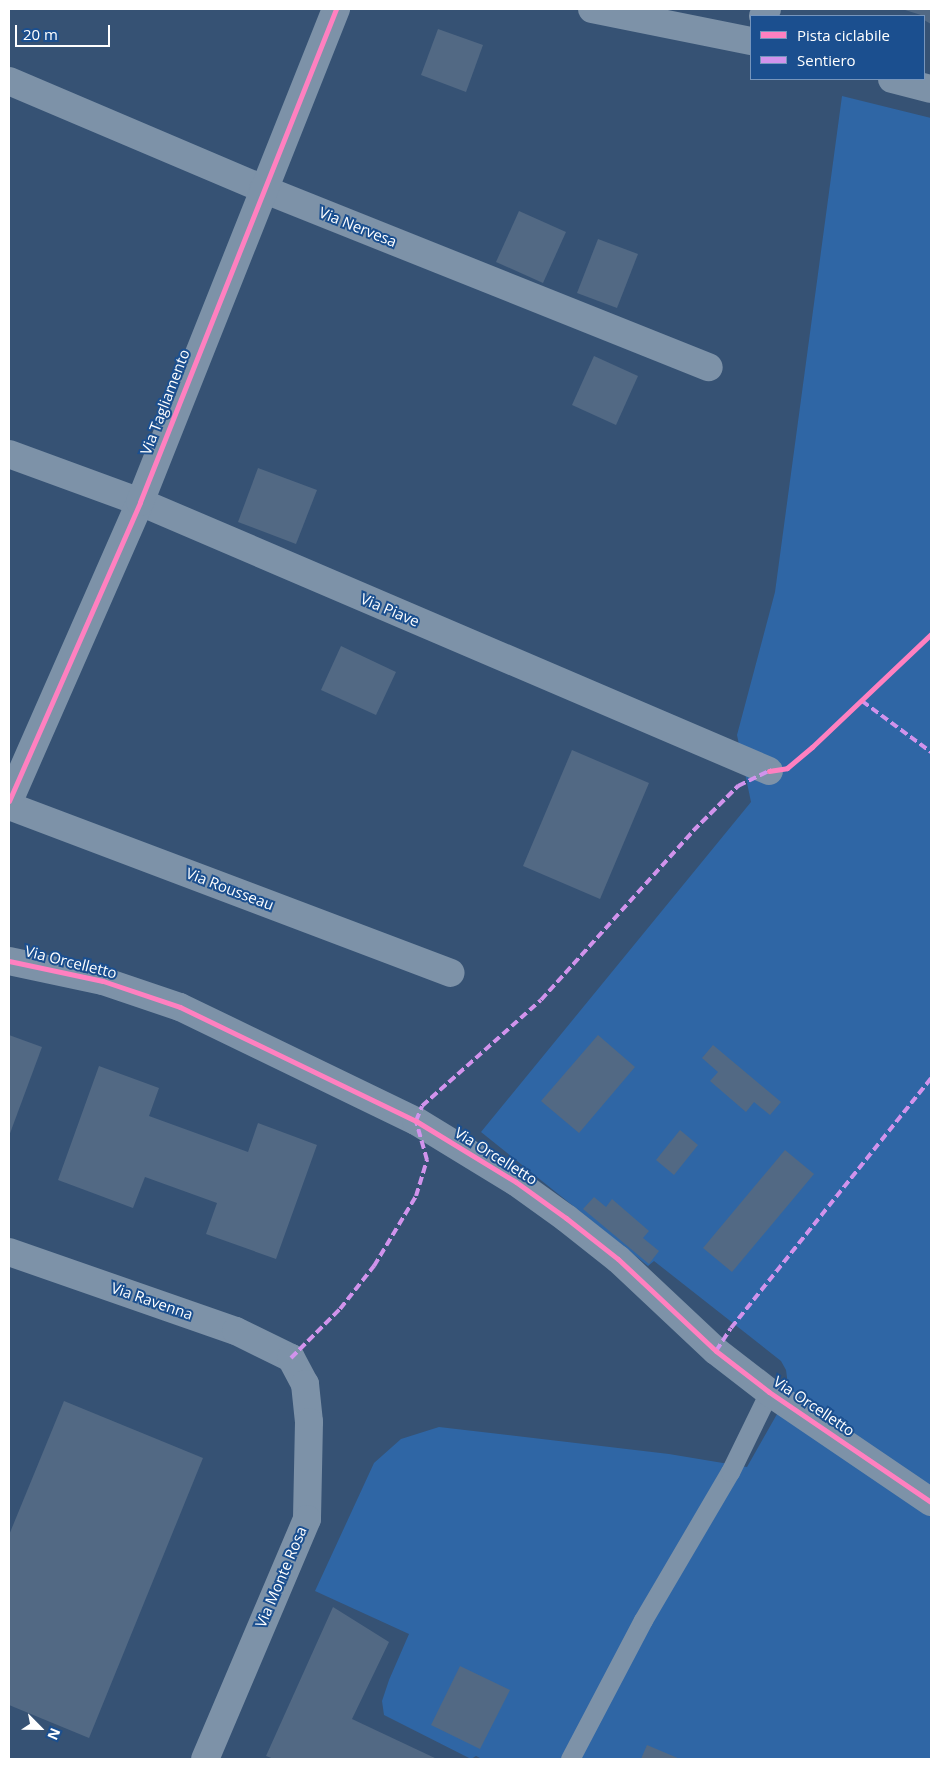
<!DOCTYPE html>
<style>
body{margin:0}
#map{position:relative;width:940px;height:1768px;overflow:hidden;background:#365274;font-family:"Open Sans",sans-serif}
div>[style]{position:absolute}
[style*='--x']{left:calc(var(--x)*1px);top:calc(var(--y)*1px);width:calc(var(--w)*1px);rotate:calc(var(--a)*1deg)}
.green>*{inset:0;background:#2f66a5}
.building>*{inset:0;background:#526984}
.lane>*{height:19px;margin:-9.5px;padding:0 9.5px;transform-origin:9.5px;border-radius:9.5px;background:#7d92a8}
.street>*{height:28px;margin:-14px;padding:0 14px;transform-origin:14px;border-radius:14px;background:#7d92a8}
.quiet>*{height:4px;margin-top:-2px;transform-origin:0;background:repeating-linear-gradient(90deg,#d193ec 0 8px,transparent 0 12px)}
.cycleway>*{height:5px;margin:-2.5px;padding:0 2.5px;transform-origin:2.5px;border-radius:2.5px;background:#ff80c0}
span{translate:-50% -50%;white-space:nowrap;text-align:center;line-height:1.15;-webkit-text-stroke:4px #1b4f8f;paint-order:stroke}
.street-label{font-size:15px;color:#fff}
.frame{position:absolute;inset:0;border:10px solid #fff;pointer-events:none}
.legend{position:absolute;left:750px;top:15px;width:175px;height:65px;box-sizing:border-box;background:#1b4f8f;border:1px solid #7695bc;margin:0;padding:6px 9px;list-style:none;font-size:15px;color:#fff}
.legend li{display:flex;align-items:center;gap:10px;height:25px}
.legend b{width:25px;border:1px solid #7695bc}
.north{position:absolute;left:15px;top:1703px;width:50px;height:50px;-webkit-text-stroke:4px #1b4f8f;paint-order:stroke;rotate:113deg;font-size:14px;font-weight:700;line-height:20px;text-align:center;color:#fff}
.north::after{content:'';display:block;margin:auto;width:18px;height:22px;background:#fff;clip-path:polygon(50% 0,100% 100%,50% 72%,0 100%)}
.scale{position:absolute;left:15px;top:25px;width:95px;height:22px;box-sizing:border-box;border:2px solid #fff;border-top:0;padding-left:6px;font-size:15px;line-height:18px;white-space:nowrap;color:#fff;-webkit-text-stroke:4px #1b4f8f;paint-order:stroke}
</style>
<div id="map">
<div class="green">
<i style="clip-path:polygon(842px 96px,931px 118px,931px 1759px,482px 1759px,476px 1756px,471px 1759px,384px 1715px,382px 1701px,389px 1680px,409px 1634px,315px 1591px,374px 1463px,401px 1439px,439px 1427px,669px 1454px,747px 1467px,789px 1393px,786px 1370px,781px 1361px,654px 1261px,648px 1266px,481px 1132px,751px 802px,737px 735px,775px 592px)"></i>
</div>
<div class="building">
<i style="clip-path:polygon(902px 9px,931px 9px,931px 24px,924px 20px,924px 16px)"></i>
<i style="clip-path:polygon(438px 29px,483px 45px,466px 92px,421px 75px)"></i>
<i style="clip-path:polygon(519px 211px,566px 232px,543px 283px,496px 262px)"></i>
<i style="clip-path:polygon(598px 239px,638px 254px,617px 308px,577px 293px)"></i>
<i style="clip-path:polygon(594px 356px,638px 376px,616px 425px,572px 405px)"></i>
<i style="clip-path:polygon(258px 468px,317px 490px,296px 544px,238px 522px)"></i>
<i style="clip-path:polygon(341px 646px,396px 672px,376px 715px,321px 690px)"></i>
<i style="clip-path:polygon(572px 750px,649px 783px,600px 899px,523px 866px)"></i>
<i style="clip-path:polygon(9px 1035px,42px 1047px,9px 1136px)"></i>
<i style="clip-path:polygon(598px 1035px,635px 1067px,579px 1133px,541px 1101px)"></i>
<i style="clip-path:polygon(713px 1045px,781px 1102px,770px 1115px,754px 1102px,746px 1112px,710px 1081px,718px 1072px,702px 1058px)"></i>
<i style="clip-path:polygon(99px 1066px,159px 1088px,149px 1116px,248px 1152px,258px 1123px,317px 1145px,276px 1259px,206px 1234px,217px 1203px,145px 1177px,133px 1208px,58px 1180px)"></i>
<i style="clip-path:polygon(680px 1130px,698px 1145px,674px 1175px,656px 1160px)"></i>
<i style="clip-path:polygon(785px 1150px,814px 1174px,732px 1272px,703px 1248px)"></i>
<i style="clip-path:polygon(594px 1197px,606px 1207px,612px 1199px,649px 1231px,643px 1238px,659px 1251px,649px 1264px,583px 1209px)"></i>
<i style="clip-path:polygon(64px 1401px,203px 1458px,89px 1738px,9px 1705px,9px 1535px)"></i>
<i style="clip-path:polygon(333px 1607px,389px 1642px,352px 1719px,437px 1759px,274px 1759px,266px 1756px)"></i>
<i style="clip-path:polygon(460px 1666px,510px 1690px,480px 1749px,431px 1725px)"></i>
<i style="clip-path:polygon(647px 1745px,680px 1759px,641px 1759px)"></i>
</div>
<div class="lane">
<i style="--x:570;--y:1759;--w:157;--a:-62.3"></i>
<i style="--x:643;--y:1620;--w:172;--a:-59.6"></i>
<i style="--x:730;--y:1472;--w:89;--a:-64"></i>
</div>
<div class="street">
<i style="--x:592;--y:9;--w:162;--a:11.4"></i>
<i style="--x:763;--y:16;--w:8;--a:-60"></i>
<i style="--x:892;--y:79;--w:40;--a:14.4"></i>
<i style="--x:9;--y:81;--w:276;--a:23"></i>
<i style="--x:263;--y:189;--w:480;--a:21.8"></i>
<i style="--x:9;--y:454;--w:140;--a:20.1"></i>
<i style="--x:140;--y:502;--w:684;--a:23.15"></i>
<i style="--x:9;--y:801;--w:326;--a:-66.3"></i>
<i style="--x:140;--y:502;--w:531;--a:-68.32"></i>
<i style="--x:9;--y:806;--w:472;--a:20.7"></i>
<i style="--x:9;--y:961;--w:96;--a:12"></i>
<i style="--x:103;--y:981;--w:81;--a:18.7"></i>
<i style="--x:180;--y:1007;--w:262;--a:25.8"></i>
<i style="--x:416;--y:1121;--w:117;--a:31.4"></i>
<i style="--x:516;--y:1182;--w:62;--a:35.8"></i>
<i style="--x:566;--y:1218;--w:66;--a:38.3"></i>
<i style="--x:618;--y:1259;--w:134;--a:43.2"></i>
<i style="--x:716;--y:1351;--w:67;--a:37.7"></i>
<i style="--x:769;--y:1392;--w:196;--a:34.2"></i>
<i style="--x:9;--y:1252;--w:240;--a:19.2"></i>
<i style="--x:236;--y:1331;--w:61;--a:26.1"></i>
<i style="--x:291;--y:1358;--w:30;--a:62"></i>
<i style="--x:305;--y:1384;--w:38;--a:84"></i>
<i style="--x:309;--y:1422;--w:97;--a:91.2"></i>
<i style="--x:307;--y:1519;--w:261;--a:113"></i>
</div>
<div class="quiet">
<i style="--x:862;--y:701;--w:86;--a:36.5"></i>
<i style="--x:716;--y:1351;--w:27;--a:-57"></i>
<i style="--x:731;--y:1328;--w:320;--a:-51.3"></i>
<i style="--x:291;--y:1358;--w:69;--a:-45"></i>
<i style="--x:340;--y:1309;--w:55;--a:-51.7"></i>
<i style="--x:374;--y:1266;--w:82;--a:-59"></i>
<i style="--x:416;--y:1196;--w:38;--a:-73"></i>
<i style="--x:427;--y:1160;--w:41;--a:-105.8"></i>
<i style="--x:416;--y:1121;--w:16;--a:-68"></i>
<i style="--x:422;--y:1106;--w:159;--a:-41.7"></i>
<i style="--x:541;--y:1000;--w:227;--a:-48"></i>
<i style="--x:693;--y:831;--w:64;--a:-45"></i>
<i style="--x:738;--y:786;--w:37;--a:-26"></i>
</div>
<div class="cycleway">
<i style="--x:769;--y:771;--w:18;--a:-9"></i>
<i style="--x:787;--y:768;--w:33;--a:-40"></i>
<i style="--x:812;--y:747;--w:164;--a:-43.5"></i>
<i style="--x:9;--y:801;--w:326;--a:-66.3"></i>
<i style="--x:140;--y:502;--w:531;--a:-68.32"></i>
<i style="--x:9;--y:961;--w:96;--a:12"></i>
<i style="--x:103;--y:981;--w:81;--a:18.7"></i>
<i style="--x:180;--y:1007;--w:262;--a:25.8"></i>
<i style="--x:416;--y:1121;--w:117;--a:31.4"></i>
<i style="--x:516;--y:1182;--w:62;--a:35.8"></i>
<i style="--x:566;--y:1218;--w:66;--a:38.3"></i>
<i style="--x:618;--y:1259;--w:134;--a:43.2"></i>
<i style="--x:716;--y:1351;--w:67;--a:37.7"></i>
<i style="--x:769;--y:1392;--w:196;--a:34.2"></i>
</div>
<div class="street-label">
<span style="left:358px;top:227px;rotate:22deg">Via Nervesa</span>
<span style="left:165px;top:402px;rotate:-69deg">Via Tagliamento</span>
<span style="left:390px;top:610px;rotate:23deg">Via Piave</span>
<span style="left:230px;top:889px;rotate:21deg">Via Rousseau</span>
<span style="left:71px;top:962px;rotate:14deg">Via Orcelletto</span>
<span style="left:496px;top:1156px;rotate:32deg">Via Orcelletto</span>
<span style="left:152px;top:1301px;rotate:19deg">Via Ravenna</span>
<span style="left:814px;top:1406px;rotate:34deg">Via Orcelletto</span>
<span style="left:281px;top:1577px;rotate:-67deg">Via Monte Rosa</span>
</div>
<div class="frame"></div>
<ul class="legend">
<li><b style="height:6px;background:#ff80c0"></b>Pista ciclabile</li>
<li><b style="height:6px;background:#d193ec"></b>Sentiero</li>
</ul>
<div class="north">N</div>
<div class="scale">20 m</div>
</div>
